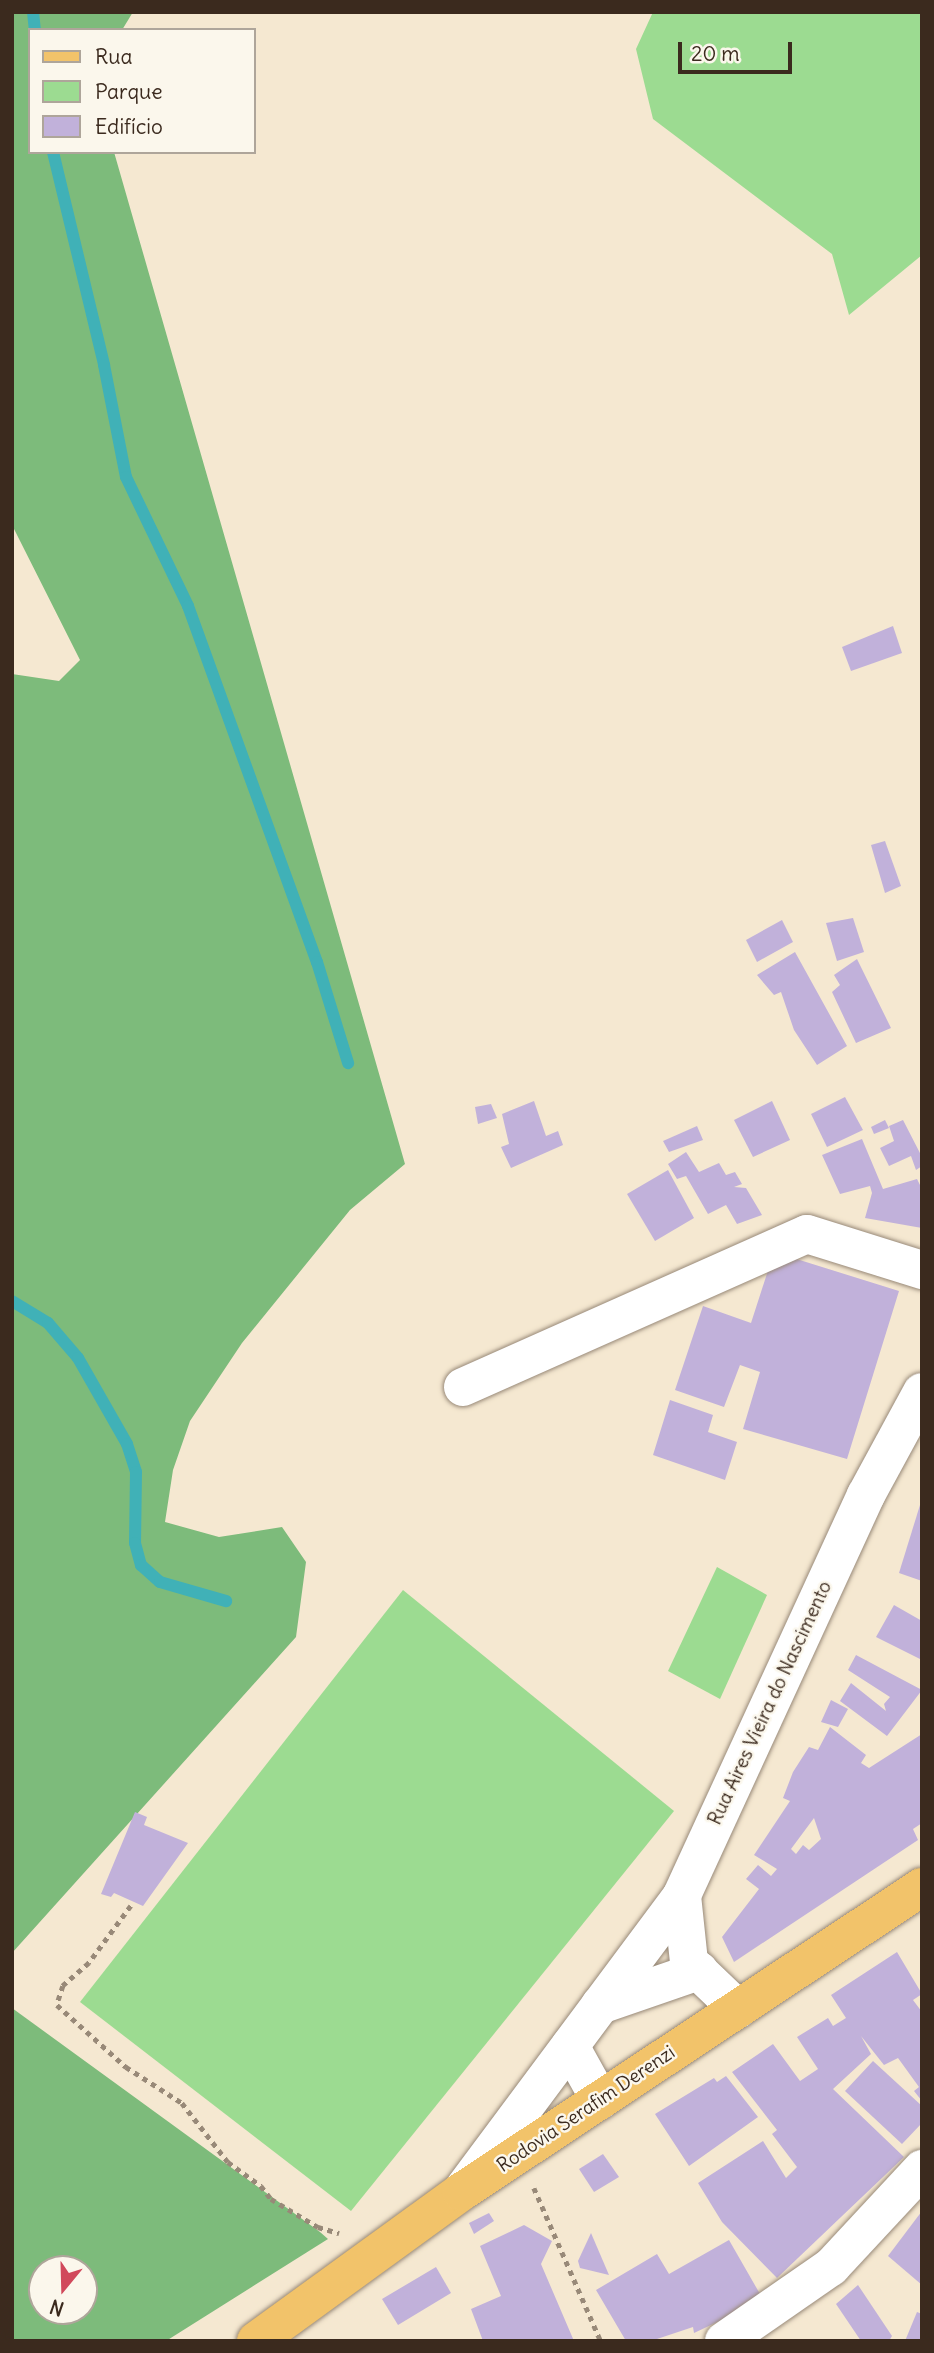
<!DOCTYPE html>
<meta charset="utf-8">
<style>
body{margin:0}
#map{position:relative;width:934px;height:2353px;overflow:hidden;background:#f5e8d1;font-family:Delius,sans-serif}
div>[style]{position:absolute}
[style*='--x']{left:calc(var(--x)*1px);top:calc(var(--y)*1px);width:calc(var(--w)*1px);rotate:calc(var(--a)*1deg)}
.green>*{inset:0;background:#9cdb91}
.forest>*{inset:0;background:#7dbb7b}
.stream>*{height:12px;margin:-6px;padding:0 6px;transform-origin:6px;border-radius:6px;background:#40b1b7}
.building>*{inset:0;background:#c1b1da}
.path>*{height:4.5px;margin-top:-2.25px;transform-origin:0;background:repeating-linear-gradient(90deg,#988978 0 5px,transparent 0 10px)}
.roads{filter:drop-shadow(0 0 2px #988978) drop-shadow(0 0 2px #988978)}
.minor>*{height:38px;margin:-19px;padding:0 19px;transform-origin:19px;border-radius:19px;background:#fff}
.major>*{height:38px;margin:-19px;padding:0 19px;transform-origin:19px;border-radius:19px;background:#f2c36a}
span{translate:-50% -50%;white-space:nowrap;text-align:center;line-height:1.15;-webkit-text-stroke:5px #fbf7ec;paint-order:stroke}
.street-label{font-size:19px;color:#3b2a1e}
.frame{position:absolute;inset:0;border:14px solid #3b2a1e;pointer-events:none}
.legend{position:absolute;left:28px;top:28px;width:228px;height:126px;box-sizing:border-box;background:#fbf7ec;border:2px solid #aea59a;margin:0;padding:9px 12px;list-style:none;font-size:21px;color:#3b2a1e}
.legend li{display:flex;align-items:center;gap:14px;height:35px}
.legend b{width:35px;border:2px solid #aea59a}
.north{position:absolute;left:28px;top:2255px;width:70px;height:70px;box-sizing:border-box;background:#fbf7ec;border:2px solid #aea59a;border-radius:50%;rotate:199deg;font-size:19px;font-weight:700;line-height:28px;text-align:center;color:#3b2a1e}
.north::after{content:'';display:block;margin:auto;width:24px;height:32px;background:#d1495b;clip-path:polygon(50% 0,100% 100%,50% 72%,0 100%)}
.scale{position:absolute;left:678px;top:42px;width:114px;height:32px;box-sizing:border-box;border:4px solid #3b2a1e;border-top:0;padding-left:9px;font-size:21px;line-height:24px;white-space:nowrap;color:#3b2a1e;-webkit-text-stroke:5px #fbf7ec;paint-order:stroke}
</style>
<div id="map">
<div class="green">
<i style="clip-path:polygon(653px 12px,922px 12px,922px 255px,849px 315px,832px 254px,653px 119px,636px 49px)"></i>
<i style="clip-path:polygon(717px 1567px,767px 1595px,720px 1699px,668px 1671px)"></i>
<i style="clip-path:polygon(403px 1590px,674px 1811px,351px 2211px,80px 2002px)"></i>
</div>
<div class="forest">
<i style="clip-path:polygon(12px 12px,133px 12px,122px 30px,30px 30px,30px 152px,114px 152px,405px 1164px,350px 1210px,242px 1343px,190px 1421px,173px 1470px,165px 1522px,219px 1537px,282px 1527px,306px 1562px,296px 1637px,12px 1953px,12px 674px,59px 681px,80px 660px,12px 525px)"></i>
<i style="clip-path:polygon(evenodd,12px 2008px,320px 2232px,328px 2239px,166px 2341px,12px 2341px,12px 2008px,42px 2269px,84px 2269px,84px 2311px,42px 2311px,42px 2269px)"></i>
</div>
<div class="stream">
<i style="--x:33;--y:12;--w:18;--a:84"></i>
<i style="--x:53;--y:152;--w:219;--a:76.5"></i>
<i style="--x:104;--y:365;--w:114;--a:78.9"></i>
<i style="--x:126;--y:477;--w:143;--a:64.3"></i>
<i style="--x:188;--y:606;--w:379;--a:70.1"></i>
<i style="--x:317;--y:962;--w:106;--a:72.9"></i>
<i style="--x:12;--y:1301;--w:42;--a:31.4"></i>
<i style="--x:48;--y:1323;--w:46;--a:49.4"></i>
<i style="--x:78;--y:1358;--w:99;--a:60.3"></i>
<i style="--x:127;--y:1444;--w:29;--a:72"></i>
<i style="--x:136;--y:1472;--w:71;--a:90.8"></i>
<i style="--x:135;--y:1543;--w:23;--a:75"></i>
<i style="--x:141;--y:1565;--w:25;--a:42"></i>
<i style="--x:160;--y:1582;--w:69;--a:16.1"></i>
</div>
<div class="building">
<i style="clip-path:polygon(893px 626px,902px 653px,851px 671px,842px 647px)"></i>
<i style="clip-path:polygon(885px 841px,901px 886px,885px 893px,871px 845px)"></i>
<i style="clip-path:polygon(853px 918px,864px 952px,837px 961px,826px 923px)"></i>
<i style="clip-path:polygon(782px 920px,793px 942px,757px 962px,746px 940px)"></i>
<i style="clip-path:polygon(795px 952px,847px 1046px,817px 1065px,794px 1030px,781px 992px,774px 995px,757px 975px)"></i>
<i style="clip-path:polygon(857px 959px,891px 1028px,856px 1043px,832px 992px,840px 985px,834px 975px)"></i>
<i style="clip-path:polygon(845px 1097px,863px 1130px,827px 1147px,811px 1114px)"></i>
<i style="clip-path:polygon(534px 1101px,546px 1136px,558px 1131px,563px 1145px,511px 1168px,501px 1147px,509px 1144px,502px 1114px)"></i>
<i style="clip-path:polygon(772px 1101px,790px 1140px,753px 1157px,734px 1120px)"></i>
<i style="clip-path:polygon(491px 1104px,497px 1118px,478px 1124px,475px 1107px)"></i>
<i style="clip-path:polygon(885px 1120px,889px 1128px,874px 1134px,871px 1127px)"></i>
<i style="clip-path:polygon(903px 1120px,922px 1157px,922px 1166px,916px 1170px,911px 1156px,889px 1166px,880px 1148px,894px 1141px,889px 1126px)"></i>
<i style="clip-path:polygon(697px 1126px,703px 1140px,669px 1152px,663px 1141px)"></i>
<i style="clip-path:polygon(862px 1139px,883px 1189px,917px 1179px,922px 1189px,922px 1228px,865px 1218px,872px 1193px,870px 1186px,840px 1194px,822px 1155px)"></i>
<i style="clip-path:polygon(686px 1152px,699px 1172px,719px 1163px,726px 1175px,735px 1172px,742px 1184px,734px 1187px,746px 1188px,762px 1215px,737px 1224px,726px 1205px,708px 1214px,686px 1176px,677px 1179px,668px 1164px)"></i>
<i style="clip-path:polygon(668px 1170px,694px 1218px,655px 1241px,627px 1194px)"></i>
<i style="clip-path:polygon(774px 1252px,899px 1291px,847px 1459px,743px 1429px,760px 1372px,740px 1365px,724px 1407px,675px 1390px,703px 1306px,751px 1323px)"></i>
<i style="clip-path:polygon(670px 1400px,713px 1415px,708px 1432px,737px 1442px,725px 1480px,653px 1455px)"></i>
<i style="clip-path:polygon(920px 1505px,922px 1506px,922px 1581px,899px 1573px)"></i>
<i style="clip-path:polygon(894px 1605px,922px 1621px,922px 1660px,876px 1637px)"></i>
<i style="clip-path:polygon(856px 1655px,922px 1690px,887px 1736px,840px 1701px,851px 1683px,886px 1711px,884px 1704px,890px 1697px,848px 1670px)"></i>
<i style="clip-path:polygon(831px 1700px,848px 1709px,838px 1727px,821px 1722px)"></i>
<i style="clip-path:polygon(evenodd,830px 1727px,866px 1755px,861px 1763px,869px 1768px,922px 1734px,922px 1823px,913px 1829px,918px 1840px,734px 1962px,722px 1937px,759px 1889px,746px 1879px,758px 1865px,771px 1876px,777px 1869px,754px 1855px,790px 1801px,783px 1798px,793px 1772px,809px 1747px,818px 1750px,830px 1727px,814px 1818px,821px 1839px,809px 1850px,803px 1845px,796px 1854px,791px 1849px,814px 1818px)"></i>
<i style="clip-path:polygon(135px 1812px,147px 1817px,144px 1825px,188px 1843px,143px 1906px,114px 1893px,111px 1897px,101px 1894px)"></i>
<i style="clip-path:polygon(897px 1952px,922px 1994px,913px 2000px,922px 2012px,922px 2101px,914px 2091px,919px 2087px,898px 2058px,884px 2065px,861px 2036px,871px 2054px,833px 2089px,904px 2157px,777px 2278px,722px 2222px,698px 2183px,763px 2141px,786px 2178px,797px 2167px,772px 2134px,777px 2130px,732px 2072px,773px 2044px,800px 2081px,818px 2069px,797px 2037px,828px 2018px,833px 2026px,846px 2018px,831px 1995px)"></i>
<i style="clip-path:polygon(873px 2061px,922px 2106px,922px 2123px,902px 2144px,845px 2091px)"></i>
<i style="clip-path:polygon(726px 2076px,758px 2117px,689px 2166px,655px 2114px,714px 2078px,717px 2082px)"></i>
<i style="clip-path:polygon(603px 2154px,619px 2177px,594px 2192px,579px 2169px)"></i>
<i style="clip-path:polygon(922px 2211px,922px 2285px,888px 2256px)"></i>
<i style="clip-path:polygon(489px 2213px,494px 2221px,474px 2234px,469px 2223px)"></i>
<i style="clip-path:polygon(524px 2225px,552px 2241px,541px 2264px,574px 2341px,483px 2341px,471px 2309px,501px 2296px,480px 2246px)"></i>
<i style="clip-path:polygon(591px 2233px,609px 2275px,580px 2268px,578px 2261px)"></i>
<i style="clip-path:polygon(729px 2240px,760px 2294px,730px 2316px,694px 2333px,693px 2327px,651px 2341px,626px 2341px,596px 2290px,657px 2254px,669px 2274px)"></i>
<i style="clip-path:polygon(436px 2267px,451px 2293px,398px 2325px,382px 2299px)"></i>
<i style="clip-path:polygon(858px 2285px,892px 2336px,889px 2341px,861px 2341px,836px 2304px)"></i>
<i style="clip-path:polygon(917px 2312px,922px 2314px,922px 2341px,905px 2341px)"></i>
</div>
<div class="path">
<i style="--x:131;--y:1906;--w:71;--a:126.4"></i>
<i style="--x:89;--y:1963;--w:35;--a:139"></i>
<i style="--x:63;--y:1986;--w:20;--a:108"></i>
<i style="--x:57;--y:2005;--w:93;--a:41.9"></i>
<i style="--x:126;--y:2067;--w:67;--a:32.7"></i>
<i style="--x:182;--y:2103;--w:75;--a:52.1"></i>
<i style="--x:228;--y:2162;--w:41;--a:36"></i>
<i style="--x:261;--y:2186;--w:16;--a:52"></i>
<i style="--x:271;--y:2199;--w:55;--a:30.8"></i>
<i style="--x:318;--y:2227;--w:22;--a:16"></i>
<i style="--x:534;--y:2188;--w:167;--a:66.4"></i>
</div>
<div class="roads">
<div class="minor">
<i style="--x:463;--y:1387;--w:376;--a:-24"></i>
<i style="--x:807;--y:1234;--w:121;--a:17.4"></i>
<i style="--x:600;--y:2005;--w:105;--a:-19"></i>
<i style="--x:738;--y:2009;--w:68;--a:-136.2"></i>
<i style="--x:689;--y:1962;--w:67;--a:-96"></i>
<i style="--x:682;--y:1895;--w:440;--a:-65.3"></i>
<i style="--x:866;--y:1495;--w:117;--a:-61.5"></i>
<i style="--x:570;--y:2046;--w:62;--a:60.9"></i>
<i style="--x:464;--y:2188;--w:365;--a:-53.3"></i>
<i style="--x:724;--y:2341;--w:130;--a:-34.7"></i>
<i style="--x:831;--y:2267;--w:134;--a:-47.1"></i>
</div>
<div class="major">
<i style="--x:256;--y:2341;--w:253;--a:-36"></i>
<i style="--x:461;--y:2192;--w:553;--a:-33.49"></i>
</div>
</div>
<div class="street-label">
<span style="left:770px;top:1703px;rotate:-65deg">Rua Aires Vieira do Nascimento</span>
<span style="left:586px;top:2109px;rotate:-34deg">Rodovia Serafim Derenzi</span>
</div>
<div class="frame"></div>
<ul class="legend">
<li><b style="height:9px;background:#f2c36a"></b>Rua</li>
<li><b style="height:19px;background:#9cdb91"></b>Parque</li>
<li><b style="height:19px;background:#c1b1da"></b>Edifício</li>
</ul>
<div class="north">N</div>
<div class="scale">20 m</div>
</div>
